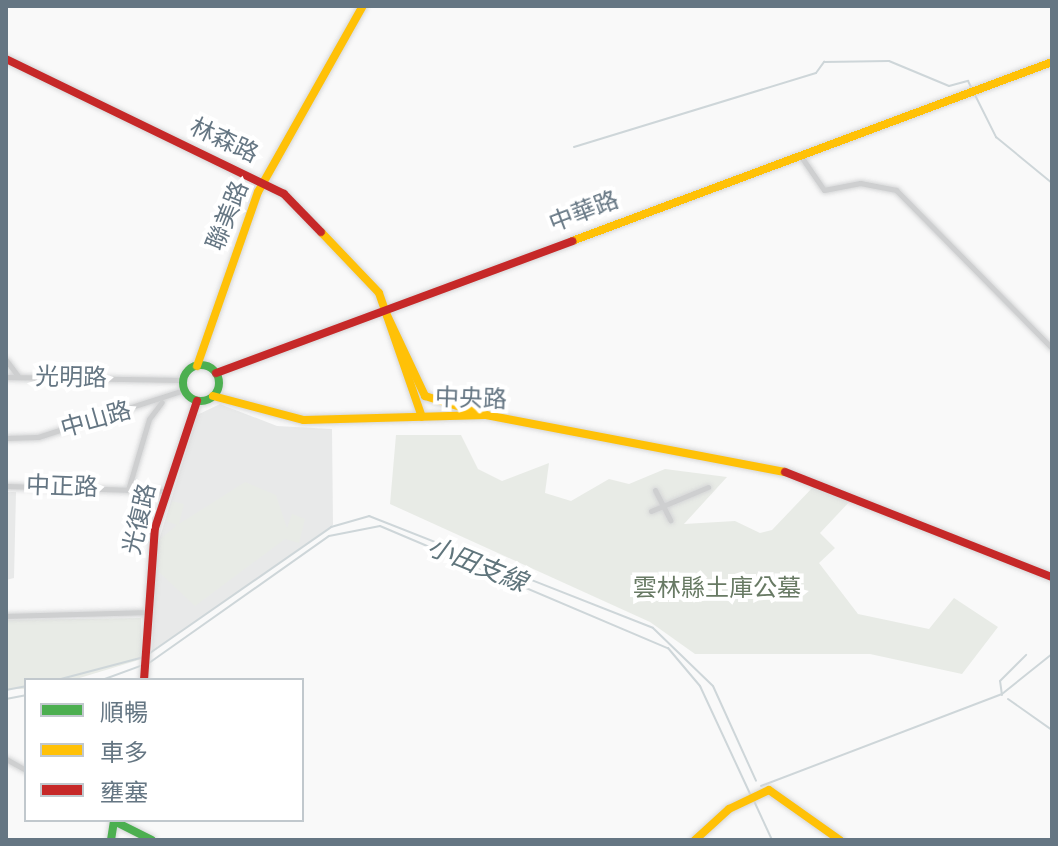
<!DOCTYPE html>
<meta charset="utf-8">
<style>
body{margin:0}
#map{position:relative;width:1058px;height:846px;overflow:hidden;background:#f9f9f9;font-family:"Work Sans","Noto Sans TC",sans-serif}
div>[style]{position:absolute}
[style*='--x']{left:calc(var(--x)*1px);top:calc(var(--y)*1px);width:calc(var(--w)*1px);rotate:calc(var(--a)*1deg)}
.built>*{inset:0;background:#e8e9e9}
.green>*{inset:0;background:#e8ebe6}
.stream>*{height:2px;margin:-1px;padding:0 1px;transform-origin:1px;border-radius:1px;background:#ced6d9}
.roads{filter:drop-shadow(0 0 2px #d5d6d7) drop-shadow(0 0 2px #d5d6d7)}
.street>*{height:5px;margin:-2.5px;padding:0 2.5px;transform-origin:2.5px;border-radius:2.5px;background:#cecfd0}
.fast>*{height:8px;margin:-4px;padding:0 4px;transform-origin:4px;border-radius:4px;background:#4caf50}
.fast>.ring{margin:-4px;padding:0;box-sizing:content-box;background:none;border:8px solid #4caf50;border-radius:50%}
.slow>*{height:8px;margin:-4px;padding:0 4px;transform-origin:4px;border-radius:4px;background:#ffc107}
.jam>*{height:8px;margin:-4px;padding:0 4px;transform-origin:4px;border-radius:4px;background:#c62828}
span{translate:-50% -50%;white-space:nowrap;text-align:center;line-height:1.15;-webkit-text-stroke:8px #fff;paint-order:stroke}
.street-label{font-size:24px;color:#657683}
.park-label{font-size:24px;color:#687a64}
.water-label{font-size:26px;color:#60757c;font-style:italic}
.frame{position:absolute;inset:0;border:8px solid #657683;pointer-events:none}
.legend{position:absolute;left:24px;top:678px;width:280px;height:144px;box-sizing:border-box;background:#fff;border:2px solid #c1c8cd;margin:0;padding:10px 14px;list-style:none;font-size:24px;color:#657683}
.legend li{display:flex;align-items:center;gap:16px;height:40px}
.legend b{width:40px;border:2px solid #c1c8cd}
</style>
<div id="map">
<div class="built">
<i style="clip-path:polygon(220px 404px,277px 426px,332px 429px,333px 525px,152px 652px,156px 550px,197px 415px)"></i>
<i style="clip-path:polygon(6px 492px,16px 492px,14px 578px,6px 580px)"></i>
</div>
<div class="green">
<i style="clip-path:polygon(396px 435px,461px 435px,478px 469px,502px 481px,549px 463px,545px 493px,571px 501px,609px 479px,629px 484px,665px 469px,727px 477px,684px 524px,735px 521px,760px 533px,772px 530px,814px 486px,852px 499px,820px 533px,835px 548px,819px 563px,858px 614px,929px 629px,954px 598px,998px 627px,962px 674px,870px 654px,695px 654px,650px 622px,390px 504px)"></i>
<i style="clip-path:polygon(245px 482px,276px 495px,287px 528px,292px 514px,305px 519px,299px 543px,285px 539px,195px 606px,158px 571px,159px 540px,177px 525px,166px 521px,172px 501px,184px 504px,179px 524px)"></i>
<i style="clip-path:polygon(141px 618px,142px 659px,73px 680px,26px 680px,26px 689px,6px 689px,6px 620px)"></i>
</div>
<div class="stream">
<i style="--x:574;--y:147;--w:253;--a:-17"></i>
<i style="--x:816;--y:73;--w:14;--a:-54"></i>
<i style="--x:824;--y:62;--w:65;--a:-0.9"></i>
<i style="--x:889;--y:61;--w:65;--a:22.6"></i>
<i style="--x:949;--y:86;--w:20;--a:-15"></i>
<i style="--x:968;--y:81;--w:63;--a:63.4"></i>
<i style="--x:996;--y:137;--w:72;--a:39.4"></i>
<i style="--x:150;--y:653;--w:221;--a:-34.8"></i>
<i style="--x:331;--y:527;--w:40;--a:-16"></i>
<i style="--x:369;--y:516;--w:305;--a:21.5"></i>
<i style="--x:653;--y:628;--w:83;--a:44"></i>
<i style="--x:713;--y:686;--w:104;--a:65.6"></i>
<i style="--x:149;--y:663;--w:220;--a:-35.2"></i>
<i style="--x:329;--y:536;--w:52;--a:-11.1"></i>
<i style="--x:380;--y:526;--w:313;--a:23"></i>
<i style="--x:668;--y:648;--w:50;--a:49.9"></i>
<i style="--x:700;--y:686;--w:121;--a:65.1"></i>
<i style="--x:57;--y:680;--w:90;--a:-14.8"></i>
<i style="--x:102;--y:680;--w:44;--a:-20.1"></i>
<i style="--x:6;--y:690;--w:20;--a:-11"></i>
<i style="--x:1002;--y:695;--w:14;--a:-98"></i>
<i style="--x:1000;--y:681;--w:37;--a:-45"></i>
<i style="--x:6;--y:699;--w:20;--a:-11"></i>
<i style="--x:1008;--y:699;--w:54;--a:35.2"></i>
<i style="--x:761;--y:786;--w:258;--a:-20.9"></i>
<i style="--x:1002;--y:694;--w:64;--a:-38.7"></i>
<i style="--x:754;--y:801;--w:43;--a:65.2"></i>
</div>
<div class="roads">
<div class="street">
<i style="--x:800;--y:155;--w:42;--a:55.6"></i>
<i style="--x:824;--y:190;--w:37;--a:-11"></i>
<i style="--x:860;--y:183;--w:37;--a:11"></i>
<i style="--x:896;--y:190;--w:222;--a:45.4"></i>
<i style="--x:6;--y:360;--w:20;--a:53"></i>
<i style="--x:6;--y:377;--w:177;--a:1"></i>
<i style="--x:6;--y:438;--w:32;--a:-2"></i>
<i style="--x:38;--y:437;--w:153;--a:-17.8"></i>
<i style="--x:6;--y:486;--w:160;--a:1.8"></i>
<i style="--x:128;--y:490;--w:74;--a:-73.5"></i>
<i style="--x:149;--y:419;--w:21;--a:-53"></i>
<i style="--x:655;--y:490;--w:34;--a:63"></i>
<i style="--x:651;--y:511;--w:62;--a:-22.8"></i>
<i style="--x:6;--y:616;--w:142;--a:-1.6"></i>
<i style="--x:6;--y:759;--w:23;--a:29"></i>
</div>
<div class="fast">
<i class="ring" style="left:183px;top:365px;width:28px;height:28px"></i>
<i style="--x:114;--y:821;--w:42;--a:26.6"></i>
<i style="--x:111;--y:840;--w:20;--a:-81"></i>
</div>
<div class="slow">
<i style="--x:321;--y:232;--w:84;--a:46.4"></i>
<i style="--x:379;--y:293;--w:131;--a:70.9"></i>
<i style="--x:572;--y:241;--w:512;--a:-20.45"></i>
<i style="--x:385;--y:311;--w:94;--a:64.8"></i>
<i style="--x:425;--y:396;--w:58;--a:17.2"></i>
<i style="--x:197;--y:366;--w:184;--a:-70.7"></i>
<i style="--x:258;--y:192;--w:214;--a:-60.6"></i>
<i style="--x:213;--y:396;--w:94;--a:14.8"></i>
<i style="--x:304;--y:420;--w:182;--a:-1.6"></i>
<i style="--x:486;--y:415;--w:304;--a:10.8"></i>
<i style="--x:695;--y:840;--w:46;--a:-42.4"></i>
<i style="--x:729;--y:809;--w:44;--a:-25.4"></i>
<i style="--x:769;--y:790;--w:87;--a:35.2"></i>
</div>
<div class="jam">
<i style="--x:6;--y:59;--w:309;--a:25.9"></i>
<i style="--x:284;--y:194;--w:53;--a:45.8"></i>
<i style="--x:216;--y:373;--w:380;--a:-20.3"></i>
<i style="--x:785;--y:472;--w:287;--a:21.5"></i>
<i style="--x:144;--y:680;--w:152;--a:-85.9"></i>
<i style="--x:155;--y:528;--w:134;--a:-71.7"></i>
</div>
</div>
<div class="street-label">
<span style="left:224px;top:141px;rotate:25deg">林森路</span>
<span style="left:584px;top:212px;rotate:-21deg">中華路</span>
<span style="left:228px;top:216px;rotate:-68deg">聯美路</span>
<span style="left:71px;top:378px;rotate:1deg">光明路</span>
<span style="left:471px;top:399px;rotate:2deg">中央路</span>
<span style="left:96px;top:420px;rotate:-16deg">中山路</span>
<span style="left:62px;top:487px;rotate:2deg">中正路</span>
<span style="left:140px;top:519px;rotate:-77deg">光復路</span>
</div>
<div class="park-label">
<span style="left:717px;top:589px">雲林縣土庫公墓</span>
</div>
<div class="water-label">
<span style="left:477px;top:565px;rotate:22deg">小田支線</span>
</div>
<div class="frame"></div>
<ul class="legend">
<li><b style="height:10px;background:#4caf50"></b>順暢</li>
<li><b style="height:10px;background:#ffc107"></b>車多</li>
<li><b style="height:10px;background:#c62828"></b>壅塞</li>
</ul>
</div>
